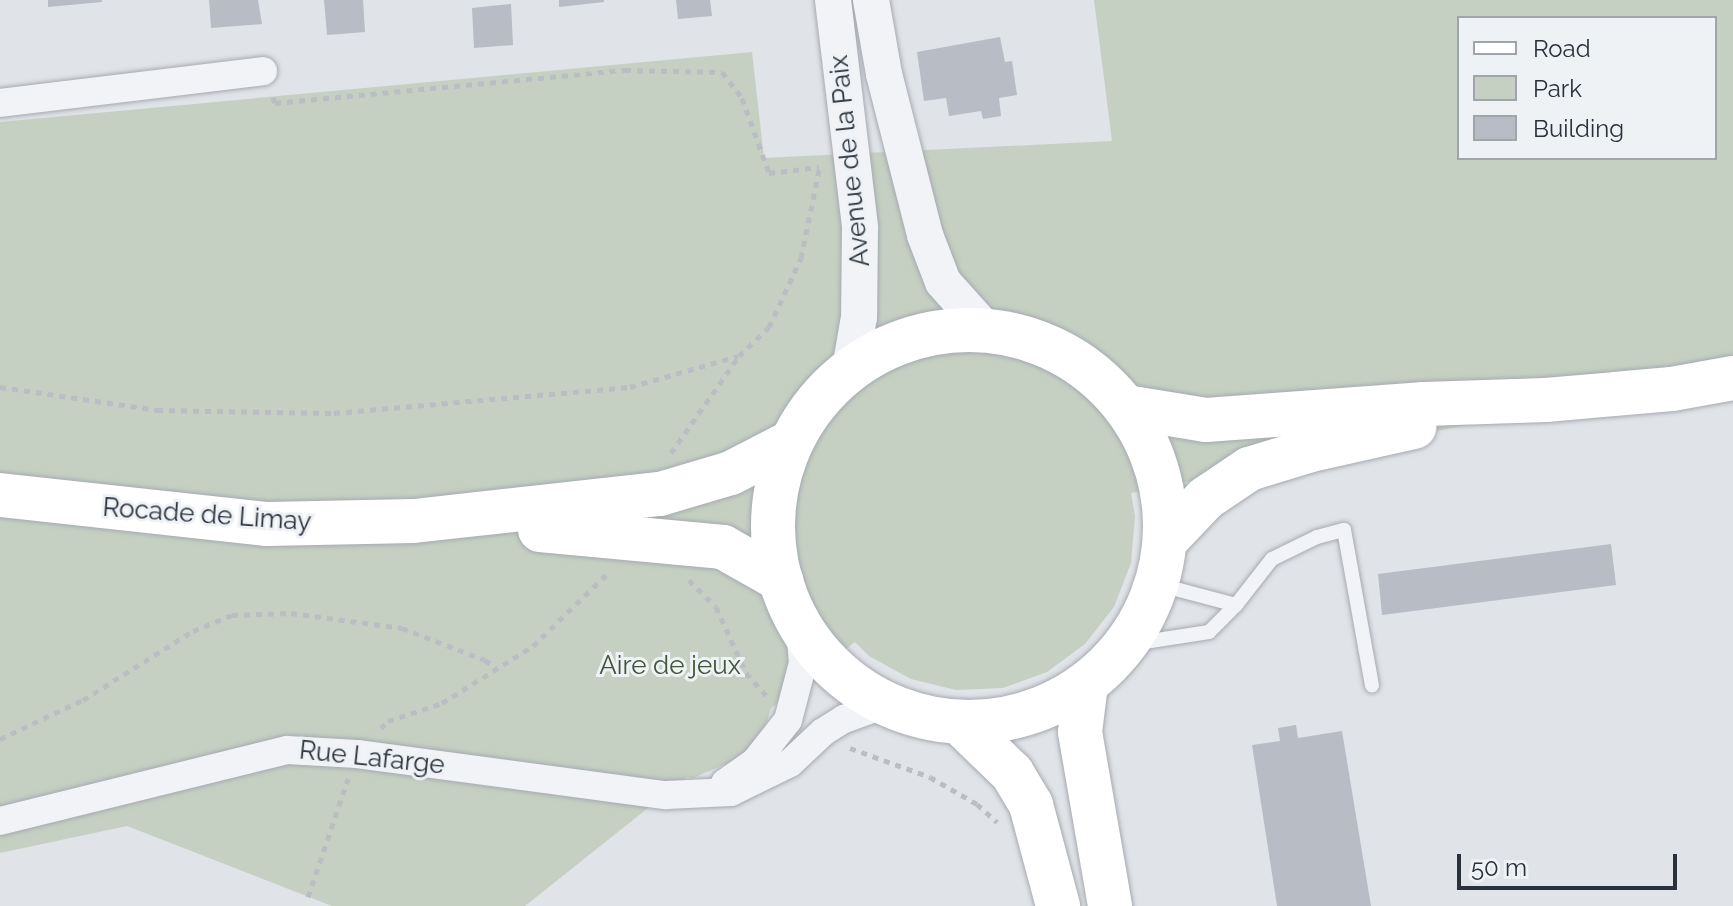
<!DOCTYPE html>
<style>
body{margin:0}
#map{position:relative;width:1733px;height:906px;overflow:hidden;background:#e0e3e7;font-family:Raleway,sans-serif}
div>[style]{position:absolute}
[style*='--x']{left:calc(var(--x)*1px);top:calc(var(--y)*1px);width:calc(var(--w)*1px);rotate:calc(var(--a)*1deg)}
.green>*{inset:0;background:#c5d0c2}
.building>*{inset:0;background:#b8bcc4}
.path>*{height:5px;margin-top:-2.5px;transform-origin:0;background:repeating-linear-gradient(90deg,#babdc2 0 6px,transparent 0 12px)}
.roads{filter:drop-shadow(0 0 2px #a6aab1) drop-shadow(0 0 2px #a6aab1)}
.service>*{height:14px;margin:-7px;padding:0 7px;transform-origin:7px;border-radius:7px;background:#f2f3f6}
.minor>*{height:28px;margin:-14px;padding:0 14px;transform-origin:14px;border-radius:14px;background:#f2f3f6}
.tertiary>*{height:36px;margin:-18px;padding:0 18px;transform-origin:18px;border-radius:18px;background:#f2f3f6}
.primary>*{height:44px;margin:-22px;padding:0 22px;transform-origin:22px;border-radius:22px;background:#fff}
.primary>.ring{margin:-22px;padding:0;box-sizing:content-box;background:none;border:44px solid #fff;border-radius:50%}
span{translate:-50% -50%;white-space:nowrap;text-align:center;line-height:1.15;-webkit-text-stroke:6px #eff2f5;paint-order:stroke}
.street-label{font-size:26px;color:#2a313d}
.park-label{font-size:26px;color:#3e5739}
.legend{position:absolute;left:1457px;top:16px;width:260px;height:144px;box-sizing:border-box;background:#eff2f5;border:2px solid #a0a5ab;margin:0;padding:10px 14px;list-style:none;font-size:24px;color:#2a313d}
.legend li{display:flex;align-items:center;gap:16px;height:40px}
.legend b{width:40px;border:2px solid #a0a5ab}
.scale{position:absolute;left:1457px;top:854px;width:220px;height:36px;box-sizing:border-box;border:4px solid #2a313d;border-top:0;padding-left:10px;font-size:24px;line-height:28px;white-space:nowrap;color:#2a313d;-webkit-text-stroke:6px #eff2f5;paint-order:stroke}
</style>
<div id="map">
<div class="green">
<i style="clip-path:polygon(evenodd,1094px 0,1733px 0,1733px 371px,1131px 493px,1135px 516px,1131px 563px,1114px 607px,1085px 644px,1047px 672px,1003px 688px,956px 690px,911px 679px,869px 656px,855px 642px,771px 708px,762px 739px,730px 762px,693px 778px,687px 777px,525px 906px,332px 906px,127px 826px,0 853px,0 122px,752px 52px,764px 158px,1112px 141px,1094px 0,1459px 18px,1715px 18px,1715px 158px,1459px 158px,1459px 18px)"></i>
</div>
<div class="building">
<i style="clip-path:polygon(48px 0,102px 0,102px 2px,48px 7px)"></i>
<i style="clip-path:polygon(209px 0,258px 0,262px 24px,211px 28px)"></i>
<i style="clip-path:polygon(324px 0,363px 0,365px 32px,327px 35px)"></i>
<i style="clip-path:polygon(559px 0,604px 0,604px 2px,559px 7px)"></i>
<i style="clip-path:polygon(676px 0,710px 0,712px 16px,678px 19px)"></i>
<i style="clip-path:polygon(511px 4px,513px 45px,474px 48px,472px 8px)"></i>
<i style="clip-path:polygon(1000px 37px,1005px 62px,1012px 61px,1017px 95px,999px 98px,1001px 116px,983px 119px,981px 111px,949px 116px,946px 98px,924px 101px,917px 52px)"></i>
<i style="clip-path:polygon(1611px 544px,1616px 585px,1382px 615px,1378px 574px)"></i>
<i style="clip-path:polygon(1296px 725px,1298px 738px,1342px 731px,1371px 906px,1277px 906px,1252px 745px,1280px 741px,1278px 728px)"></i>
</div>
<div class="path">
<i style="--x:273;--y:97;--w:6;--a:72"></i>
<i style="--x:275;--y:103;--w:352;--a:-5.4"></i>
<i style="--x:625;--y:70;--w:97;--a:1.2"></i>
<i style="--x:722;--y:72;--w:33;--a:52"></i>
<i style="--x:742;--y:98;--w:80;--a:70.2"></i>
<i style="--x:769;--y:173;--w:50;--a:-6.8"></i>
<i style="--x:0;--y:387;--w:159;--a:8.3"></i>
<i style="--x:157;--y:410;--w:177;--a:1"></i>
<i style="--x:334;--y:413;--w:297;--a:-5"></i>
<i style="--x:630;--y:387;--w:112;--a:-16"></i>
<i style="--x:671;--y:453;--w:118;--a:-55"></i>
<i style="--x:739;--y:356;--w:42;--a:-44"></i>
<i style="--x:769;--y:327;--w:76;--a:-65.1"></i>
<i style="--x:801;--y:258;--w:90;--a:-78.4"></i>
<i style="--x:689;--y:580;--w:38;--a:45"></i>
<i style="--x:716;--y:607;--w:72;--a:65.6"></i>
<i style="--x:746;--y:673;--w:31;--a:48"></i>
<i style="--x:381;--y:728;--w:10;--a:-45"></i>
<i style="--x:388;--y:721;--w:57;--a:-18.4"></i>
<i style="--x:442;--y:703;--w:107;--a:-32.1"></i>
<i style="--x:533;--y:646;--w:107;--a:-44.2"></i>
<i style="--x:0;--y:739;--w:92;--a:-25.2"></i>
<i style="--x:83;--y:700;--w:130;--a:-32.1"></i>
<i style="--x:193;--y:631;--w:42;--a:-22.3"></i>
<i style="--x:232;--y:615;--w:59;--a:-1.9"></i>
<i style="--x:291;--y:613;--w:112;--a:7.7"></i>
<i style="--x:402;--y:628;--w:89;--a:21.1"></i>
<i style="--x:485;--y:660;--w:14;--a:36"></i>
<i style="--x:850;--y:748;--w:85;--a:19.9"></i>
<i style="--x:930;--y:777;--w:54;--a:29.9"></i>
<i style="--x:977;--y:804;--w:27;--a:42"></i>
<i style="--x:308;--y:897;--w:125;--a:-71.3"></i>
</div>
<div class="roads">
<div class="service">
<i style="--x:1236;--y:605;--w:58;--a:-52"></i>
<i style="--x:1272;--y:559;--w:50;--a:-26.1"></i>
<i style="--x:1317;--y:537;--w:28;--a:-15"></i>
<i style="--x:1344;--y:530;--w:158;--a:79.8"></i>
<i style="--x:1125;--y:645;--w:85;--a:-8.8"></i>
<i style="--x:1209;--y:632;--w:38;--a:-45"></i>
<i style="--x:1236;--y:605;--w:82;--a:-165.1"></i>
</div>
<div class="minor">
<i style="--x:0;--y:103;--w:265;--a:-6.9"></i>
<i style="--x:725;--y:783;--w:37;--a:-35"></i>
<i style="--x:755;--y:762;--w:53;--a:-51.8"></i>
<i style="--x:788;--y:720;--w:59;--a:-75.3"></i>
<i style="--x:803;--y:663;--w:38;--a:-95"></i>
<i style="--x:0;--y:821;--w:296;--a:-13.9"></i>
<i style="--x:287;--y:750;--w:70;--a:3.3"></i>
<i style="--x:357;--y:754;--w:312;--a:7.6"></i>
<i style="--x:666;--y:795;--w:65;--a:-2.6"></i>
<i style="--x:731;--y:792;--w:66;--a:-26.2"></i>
<i style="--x:790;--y:763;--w:45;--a:-43.2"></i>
<i style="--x:823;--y:732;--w:25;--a:-32"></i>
<i style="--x:844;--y:719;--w:45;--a:-19.7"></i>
</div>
<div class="tertiary">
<i style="--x:833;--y:0;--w:230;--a:83.2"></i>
<i style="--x:860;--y:228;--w:89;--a:90.6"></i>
<i style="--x:859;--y:317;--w:53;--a:99.8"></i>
<i style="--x:871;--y:0;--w:75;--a:80"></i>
<i style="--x:884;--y:74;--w:166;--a:75.7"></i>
<i style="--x:925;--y:235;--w:50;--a:69"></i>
<i style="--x:943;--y:282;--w:64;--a:48.1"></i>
</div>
<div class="primary">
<i class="ring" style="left:773px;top:330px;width:348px;height:348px"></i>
<i style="--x:1126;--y:407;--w:81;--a:9.2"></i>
<i style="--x:1206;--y:420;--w:219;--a:-4.2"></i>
<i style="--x:1424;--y:404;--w:122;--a:-1.9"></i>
<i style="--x:1546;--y:400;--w:126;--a:-5"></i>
<i style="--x:1672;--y:389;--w:62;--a:-10.2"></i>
<i style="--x:0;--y:495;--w:269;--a:6.2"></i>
<i style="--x:267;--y:524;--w:147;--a:-1.2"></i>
<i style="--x:414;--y:521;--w:247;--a:-6.3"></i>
<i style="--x:660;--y:494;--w:74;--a:-16.5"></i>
<i style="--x:731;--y:473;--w:68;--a:-27.3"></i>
<i style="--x:540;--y:530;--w:184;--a:5.3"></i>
<i style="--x:723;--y:547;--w:67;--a:29.6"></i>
<i style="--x:1165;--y:541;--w:59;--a:-46.4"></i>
<i style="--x:1206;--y:498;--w:52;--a:-34"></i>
<i style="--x:1249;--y:469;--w:65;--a:-17"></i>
<i style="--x:1311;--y:450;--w:106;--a:-12.6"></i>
<i style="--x:1086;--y:684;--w:48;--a:97.1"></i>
<i style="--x:1080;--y:732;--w:177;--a:80.2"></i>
<i style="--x:959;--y:722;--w:74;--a:43.9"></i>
<i style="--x:1012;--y:773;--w:37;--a:59"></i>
<i style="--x:1031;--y:805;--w:105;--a:75"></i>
</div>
</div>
<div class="street-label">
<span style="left:850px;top:161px;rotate:-96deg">Avenue de la Paix</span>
<span style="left:207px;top:515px;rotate:4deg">Rocade de Limay</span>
<span style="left:372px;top:758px;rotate:6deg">Rue Lafarge</span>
</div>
<div class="park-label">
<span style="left:670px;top:666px">Aire de jeux</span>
</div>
<ul class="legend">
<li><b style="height:10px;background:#fff"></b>Road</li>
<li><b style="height:22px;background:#c5d0c2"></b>Park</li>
<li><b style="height:22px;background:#b8bcc4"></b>Building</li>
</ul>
<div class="scale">50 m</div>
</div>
